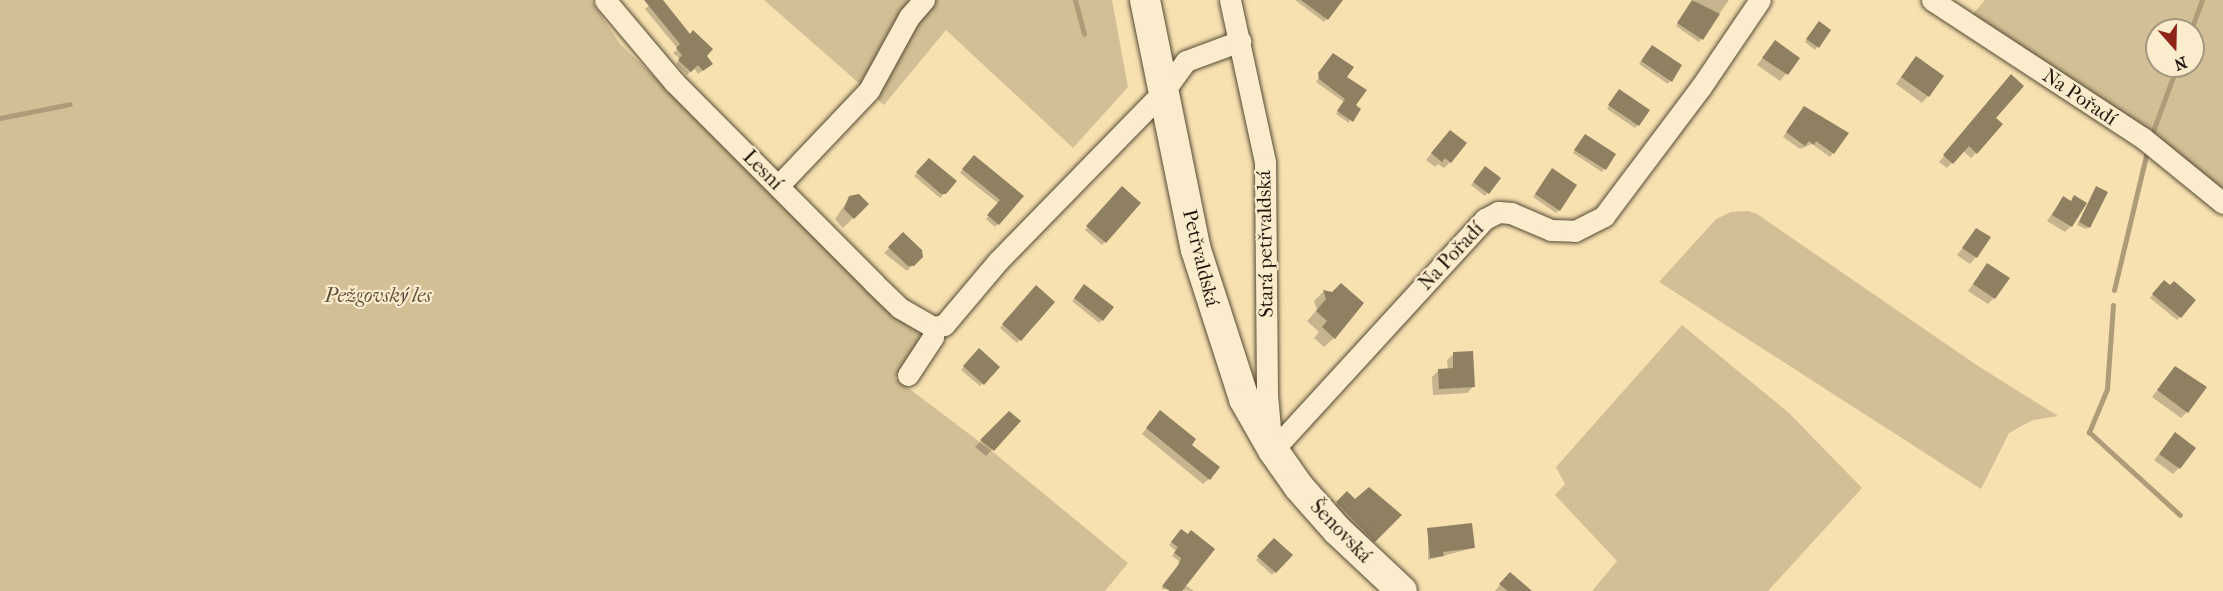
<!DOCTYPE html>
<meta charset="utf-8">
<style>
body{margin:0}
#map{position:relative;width:2223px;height:591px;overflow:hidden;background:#f7e1b1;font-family:"IM FELL French Canon",serif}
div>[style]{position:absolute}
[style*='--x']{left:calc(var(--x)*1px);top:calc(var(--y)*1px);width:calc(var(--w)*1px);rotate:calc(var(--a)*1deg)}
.green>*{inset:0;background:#d3bf95}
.shadow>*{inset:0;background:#0003}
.stream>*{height:5px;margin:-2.5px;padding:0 2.5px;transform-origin:2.5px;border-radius:2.5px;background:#ae9c79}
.building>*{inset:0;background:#908062}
.roads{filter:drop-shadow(0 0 2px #564a35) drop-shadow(0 0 2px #564a35)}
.minor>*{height:21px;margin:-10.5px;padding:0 10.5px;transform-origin:10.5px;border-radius:10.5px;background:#faeccc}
.secondary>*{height:30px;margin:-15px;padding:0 15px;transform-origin:15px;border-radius:15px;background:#faeccc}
span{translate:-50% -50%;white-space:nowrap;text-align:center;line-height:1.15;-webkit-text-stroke:4.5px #faeccc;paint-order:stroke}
.street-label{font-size:20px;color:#21170c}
.park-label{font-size:20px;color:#5f523c;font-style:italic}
.north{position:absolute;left:2145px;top:18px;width:60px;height:60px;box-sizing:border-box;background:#faeccc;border:2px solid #a3977f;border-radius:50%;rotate:160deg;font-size:16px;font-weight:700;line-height:24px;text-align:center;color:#21170c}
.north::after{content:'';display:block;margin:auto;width:21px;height:27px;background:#8f2418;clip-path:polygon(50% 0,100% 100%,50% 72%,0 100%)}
</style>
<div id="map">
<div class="green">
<i style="clip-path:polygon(0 0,591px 0,620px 44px,924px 333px,895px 378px,993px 452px,1128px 563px,1105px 591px,0 591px)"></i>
<i style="clip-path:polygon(764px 0,1112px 0,1128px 87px,1073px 148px,946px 30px,884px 105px)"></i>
<i style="clip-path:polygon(evenodd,1985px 0,2223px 0,2223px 198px,1972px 15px,1985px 0,2157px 30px,2193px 30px,2193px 66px,2157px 66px,2157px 30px)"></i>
<i style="clip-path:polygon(1748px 211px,1757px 214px,1978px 366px,2058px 416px,2033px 420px,2009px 433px,1981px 489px,1659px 282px,1716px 219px,1731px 212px)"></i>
<i style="clip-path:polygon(1682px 325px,1789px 413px,1862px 488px,1768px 591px,1592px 591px,1617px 561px,1555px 495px,1565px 484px,1556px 467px)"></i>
</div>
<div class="shadow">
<i style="clip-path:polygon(655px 0,661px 0,705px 56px,707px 67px,698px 74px,694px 68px,687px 75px,676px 64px,680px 59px,673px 53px,678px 49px,645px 9px)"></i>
<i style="clip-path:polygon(1295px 0,1336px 0,1340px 3px,1324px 22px)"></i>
<i style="clip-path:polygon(1694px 0,1729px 0,1699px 42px,1676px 26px)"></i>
<i style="clip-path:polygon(1816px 26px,1817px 47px,1815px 50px,1805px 42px)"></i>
<i style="clip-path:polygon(1775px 42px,1798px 59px,1780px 81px,1757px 65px)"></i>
<i style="clip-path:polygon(1649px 49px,1670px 81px,1668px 84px,1639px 64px)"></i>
<i style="clip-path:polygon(1331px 57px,1344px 78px,1354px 106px,1349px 123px,1336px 114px,1344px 102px,1316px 82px)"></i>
<i style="clip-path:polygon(1916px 57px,1928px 96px,1922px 103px,1896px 84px)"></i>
<i style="clip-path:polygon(2006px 82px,1976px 153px,1971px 158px,1963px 151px,1947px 168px,1939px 162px)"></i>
<i style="clip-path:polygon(1616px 94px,1638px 125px,1635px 128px,1607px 109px)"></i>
<i style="clip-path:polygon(1801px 112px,1833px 153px,1830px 157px,1812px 144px,1800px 149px,1783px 137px)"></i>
<i style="clip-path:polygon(1444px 138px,1450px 162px,1444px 168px,1438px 164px,1435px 167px,1426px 160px)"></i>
<i style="clip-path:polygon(1583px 138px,1614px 154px,1602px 172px,1573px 153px)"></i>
<i style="clip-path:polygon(974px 157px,1022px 197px,995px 227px,986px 219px,999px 204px,960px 173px)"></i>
<i style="clip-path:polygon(929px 160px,955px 182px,940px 198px,914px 176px)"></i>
<i style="clip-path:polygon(1483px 171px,1499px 179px,1485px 196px,1471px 185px)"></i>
<i style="clip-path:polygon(1549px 173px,1559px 210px,1556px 213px,1533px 197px)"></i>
<i style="clip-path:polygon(1122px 188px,1139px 203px,1102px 245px,1085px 230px)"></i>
<i style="clip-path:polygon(2096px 188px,2089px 227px,2086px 229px,2077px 225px)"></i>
<i style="clip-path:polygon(850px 197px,867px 204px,843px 228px,835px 219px)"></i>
<i style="clip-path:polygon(2063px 198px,2071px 226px,2065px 232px,2047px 221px)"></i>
<i style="clip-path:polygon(1976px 230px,1976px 257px,1970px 264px,1957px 255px)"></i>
<i style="clip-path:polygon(903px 234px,921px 256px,907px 271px,884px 253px)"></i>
<i style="clip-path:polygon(1987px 265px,1994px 298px,1988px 304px,1968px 291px)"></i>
<i style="clip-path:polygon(2161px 284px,2194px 300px,2177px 320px,2150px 298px)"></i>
<i style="clip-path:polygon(1036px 287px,1053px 302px,1017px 343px,1000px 328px)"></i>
<i style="clip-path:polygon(1082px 289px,1102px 320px,1099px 323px,1072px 301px)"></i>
<i style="clip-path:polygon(1323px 292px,1332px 294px,1334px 338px,1324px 347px,1314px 338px,1319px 332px,1307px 321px,1317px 310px,1314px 301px)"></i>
<i style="clip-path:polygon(979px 350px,998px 367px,980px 386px,961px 370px)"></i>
<i style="clip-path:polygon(1454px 354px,1473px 387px,1467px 393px,1433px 395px,1432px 377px,1439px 370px,1448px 370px,1447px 360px)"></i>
<i style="clip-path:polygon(2175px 368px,2187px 412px,2181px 418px,2152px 397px)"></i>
<i style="clip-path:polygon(1009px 413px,1019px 422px,986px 456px,975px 447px)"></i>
<i style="clip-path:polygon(1155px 418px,1190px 445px,1209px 479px,1203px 484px,1142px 434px)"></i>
<i style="clip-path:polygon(2175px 434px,2179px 468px,2173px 474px,2154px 460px)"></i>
<i style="clip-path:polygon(1347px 494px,1355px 501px,1400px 516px,1372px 544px,1334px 506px)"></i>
<i style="clip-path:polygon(1428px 529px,1473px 548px,1428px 560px)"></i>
<i style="clip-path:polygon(1178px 534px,1185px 585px,1194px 591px,1161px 589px,1177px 568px,1179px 561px,1172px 556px,1176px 551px,1169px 545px)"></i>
<i style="clip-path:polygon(1274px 540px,1291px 555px,1272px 575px,1256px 560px)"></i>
<i style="clip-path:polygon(1504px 580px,1530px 591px,1495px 591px)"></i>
</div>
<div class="stream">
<i style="--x:1075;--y:0;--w:35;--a:75"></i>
<i style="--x:2191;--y:30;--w:32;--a:-70"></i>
<i style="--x:0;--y:118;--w:71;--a:-11.3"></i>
<i style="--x:2153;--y:131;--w:69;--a:-69.7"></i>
<i style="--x:2114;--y:290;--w:143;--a:-76.6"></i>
<i style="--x:2113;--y:305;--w:84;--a:94.1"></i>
<i style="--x:2107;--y:389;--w:47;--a:112.7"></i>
<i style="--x:2089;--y:432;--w:123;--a:42.4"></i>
</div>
<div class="building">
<i style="clip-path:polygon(644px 0,663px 0,690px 34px,693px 30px,713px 49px,707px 56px,713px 64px,703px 71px,698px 65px,691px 72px,678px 60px,682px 55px,676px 48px,680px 44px)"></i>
<i style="clip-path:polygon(1301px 0,1343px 0,1328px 20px)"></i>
<i style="clip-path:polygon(1692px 0,1720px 14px,1703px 40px,1677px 23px)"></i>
<i style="clip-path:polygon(1819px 21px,1831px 30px,1819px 48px,1806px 39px)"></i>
<i style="clip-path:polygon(1775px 40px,1800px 58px,1788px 75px,1762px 58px)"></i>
<i style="clip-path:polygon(1652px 45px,1682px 65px,1672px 82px,1641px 61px)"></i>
<i style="clip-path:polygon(1333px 53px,1354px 67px,1347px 77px,1367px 90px,1356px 105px,1361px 109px,1353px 122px,1337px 111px,1345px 99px,1319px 79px,1318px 73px)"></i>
<i style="clip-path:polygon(1916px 56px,1944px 76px,1929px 97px,1901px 77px)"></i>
<i style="clip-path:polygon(2011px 74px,2024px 86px,1996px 118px,2003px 124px,1977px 154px,1969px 146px,1953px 164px,1943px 155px)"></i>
<i style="clip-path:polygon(1619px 89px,1650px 110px,1639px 126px,1608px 105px)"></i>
<i style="clip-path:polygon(1804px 106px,1849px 133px,1834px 154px,1816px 141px,1814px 145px,1809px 141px,1805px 146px,1786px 132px)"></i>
<i style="clip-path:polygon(1450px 130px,1467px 143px,1451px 163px,1445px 158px,1442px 162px,1431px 153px)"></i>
<i style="clip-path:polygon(1585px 134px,1616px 154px,1606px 170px,1574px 150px)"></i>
<i style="clip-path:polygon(974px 155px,1024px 196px,999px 225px,987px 215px,1000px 200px,962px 169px)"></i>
<i style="clip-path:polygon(929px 158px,957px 181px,946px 194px,941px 194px,916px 172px)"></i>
<i style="clip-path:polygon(1485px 166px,1501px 178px,1489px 194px,1473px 182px)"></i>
<i style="clip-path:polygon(1552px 168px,1577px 185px,1560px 211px,1535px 194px)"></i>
<i style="clip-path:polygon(1122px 186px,1141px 203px,1106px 243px,1086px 226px)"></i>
<i style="clip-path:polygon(2096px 186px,2108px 192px,2090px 228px,2079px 222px)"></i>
<i style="clip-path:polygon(859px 194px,869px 204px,854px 219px,844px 209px,849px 196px)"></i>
<i style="clip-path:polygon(2074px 195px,2087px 203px,2072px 227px,2052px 215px,2063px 196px,2071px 201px)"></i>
<i style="clip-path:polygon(1976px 228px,1991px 237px,1977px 258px,1962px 248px)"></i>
<i style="clip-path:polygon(903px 232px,922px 250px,923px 257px,914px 266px,908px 266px,888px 247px)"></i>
<i style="clip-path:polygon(1987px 263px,2010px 278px,1995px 299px,1973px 284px)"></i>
<i style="clip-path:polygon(2164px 280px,2170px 285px,2174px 281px,2196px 300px,2181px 318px,2152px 294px)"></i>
<i style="clip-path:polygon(1341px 283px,1364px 303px,1335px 339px,1322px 327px,1327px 321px,1316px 311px,1326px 299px,1323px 290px,1332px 292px)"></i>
<i style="clip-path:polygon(1084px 284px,1114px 307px,1103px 321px,1074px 298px)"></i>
<i style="clip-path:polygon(1036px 285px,1055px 302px,1021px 341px,1002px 324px)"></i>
<i style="clip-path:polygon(979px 348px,1000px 367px,984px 385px,963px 366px)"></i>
<i style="clip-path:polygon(1473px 351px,1475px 387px,1439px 389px,1438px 369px,1453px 368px,1453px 352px)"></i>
<i style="clip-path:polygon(2175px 366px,2207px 387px,2188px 413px,2157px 390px)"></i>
<i style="clip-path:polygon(1160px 410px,1196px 439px,1192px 445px,1220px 467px,1210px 480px,1146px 428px)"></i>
<i style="clip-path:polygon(1009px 411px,1021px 421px,994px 451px,980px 440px)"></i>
<i style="clip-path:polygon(2175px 432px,2196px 448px,2180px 469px,2159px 454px)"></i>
<i style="clip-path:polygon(1369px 487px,1402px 515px,1375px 542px,1336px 502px,1347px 491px,1355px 499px)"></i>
<i style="clip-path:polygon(1472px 523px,1475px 548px,1443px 552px,1444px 556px,1430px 558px,1427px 528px)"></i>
<i style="clip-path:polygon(1181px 529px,1188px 534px,1191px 530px,1215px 549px,1182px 591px,1170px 591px,1162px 586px,1179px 564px,1181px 558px,1174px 553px,1178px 547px,1171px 542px)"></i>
<i style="clip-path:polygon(1274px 538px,1293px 555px,1276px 573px,1257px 556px)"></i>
<i style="clip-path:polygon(1510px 572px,1532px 591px,1508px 591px,1499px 584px)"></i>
</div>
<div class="roads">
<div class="minor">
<i style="--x:605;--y:0;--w:107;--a:49.9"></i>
<i style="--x:674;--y:82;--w:284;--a:45.1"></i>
<i style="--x:874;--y:283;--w:36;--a:44"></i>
<i style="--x:900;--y:308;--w:38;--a:30"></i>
<i style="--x:933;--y:327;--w:11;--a:-10"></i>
<i style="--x:944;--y:325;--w:84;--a:-49.8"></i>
<i style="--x:998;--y:261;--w:238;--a:-45.7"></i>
<i style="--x:1164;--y:91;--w:37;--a:-54"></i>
<i style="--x:1186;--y:61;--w:58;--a:-20.3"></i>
<i style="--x:1230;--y:0;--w:166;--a:77.8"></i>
<i style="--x:1265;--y:162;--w:233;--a:89.5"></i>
<i style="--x:1267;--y:395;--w:44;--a:84.8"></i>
<i style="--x:1932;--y:0;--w:252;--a:33.2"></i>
<i style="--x:2143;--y:138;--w:103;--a:39.1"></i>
<i style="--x:779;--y:185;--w:131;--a:-46.5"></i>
<i style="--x:869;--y:90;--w:83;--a:-61.3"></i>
<i style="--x:909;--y:17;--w:23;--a:-49"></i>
<i style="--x:908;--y:375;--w:45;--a:-56.7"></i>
<i style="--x:933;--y:337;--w:10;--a:-90"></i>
<i style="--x:1273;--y:450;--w:314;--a:-47.5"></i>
<i style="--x:1485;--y:219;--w:15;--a:-28"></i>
<i style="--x:1498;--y:212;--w:13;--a:4"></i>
<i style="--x:1511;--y:213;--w:43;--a:23"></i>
<i style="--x:1551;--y:230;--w:24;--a:2"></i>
<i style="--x:1575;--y:231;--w:33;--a:-27"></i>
<i style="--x:1604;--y:216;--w:161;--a:-53.1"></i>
<i style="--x:1701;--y:87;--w:105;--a:-55.9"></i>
</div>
<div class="secondary">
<i style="--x:1145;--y:0;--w:255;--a:78.5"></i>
<i style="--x:1196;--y:250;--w:157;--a:72.1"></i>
<i style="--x:1244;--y:399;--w:59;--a:60.4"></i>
<i style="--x:1273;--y:450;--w:45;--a:54.9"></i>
<i style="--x:1299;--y:487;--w:57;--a:48.5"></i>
<i style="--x:1337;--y:530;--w:89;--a:43.2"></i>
</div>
</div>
<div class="street-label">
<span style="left:2080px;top:97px;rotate:34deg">Na Pořadí</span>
<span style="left:763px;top:170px;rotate:45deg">Lesní</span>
<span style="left:1265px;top:244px;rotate:-91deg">Stará petřvaldská</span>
<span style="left:1451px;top:256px;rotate:-47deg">Na Pořadí</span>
<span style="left:1201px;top:258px;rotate:76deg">Petřvaldská</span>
<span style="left:1341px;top:531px;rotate:46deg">Šenovská</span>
</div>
<div class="park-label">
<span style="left:378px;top:295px">Pežgovský les</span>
</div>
<div class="north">N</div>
</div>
